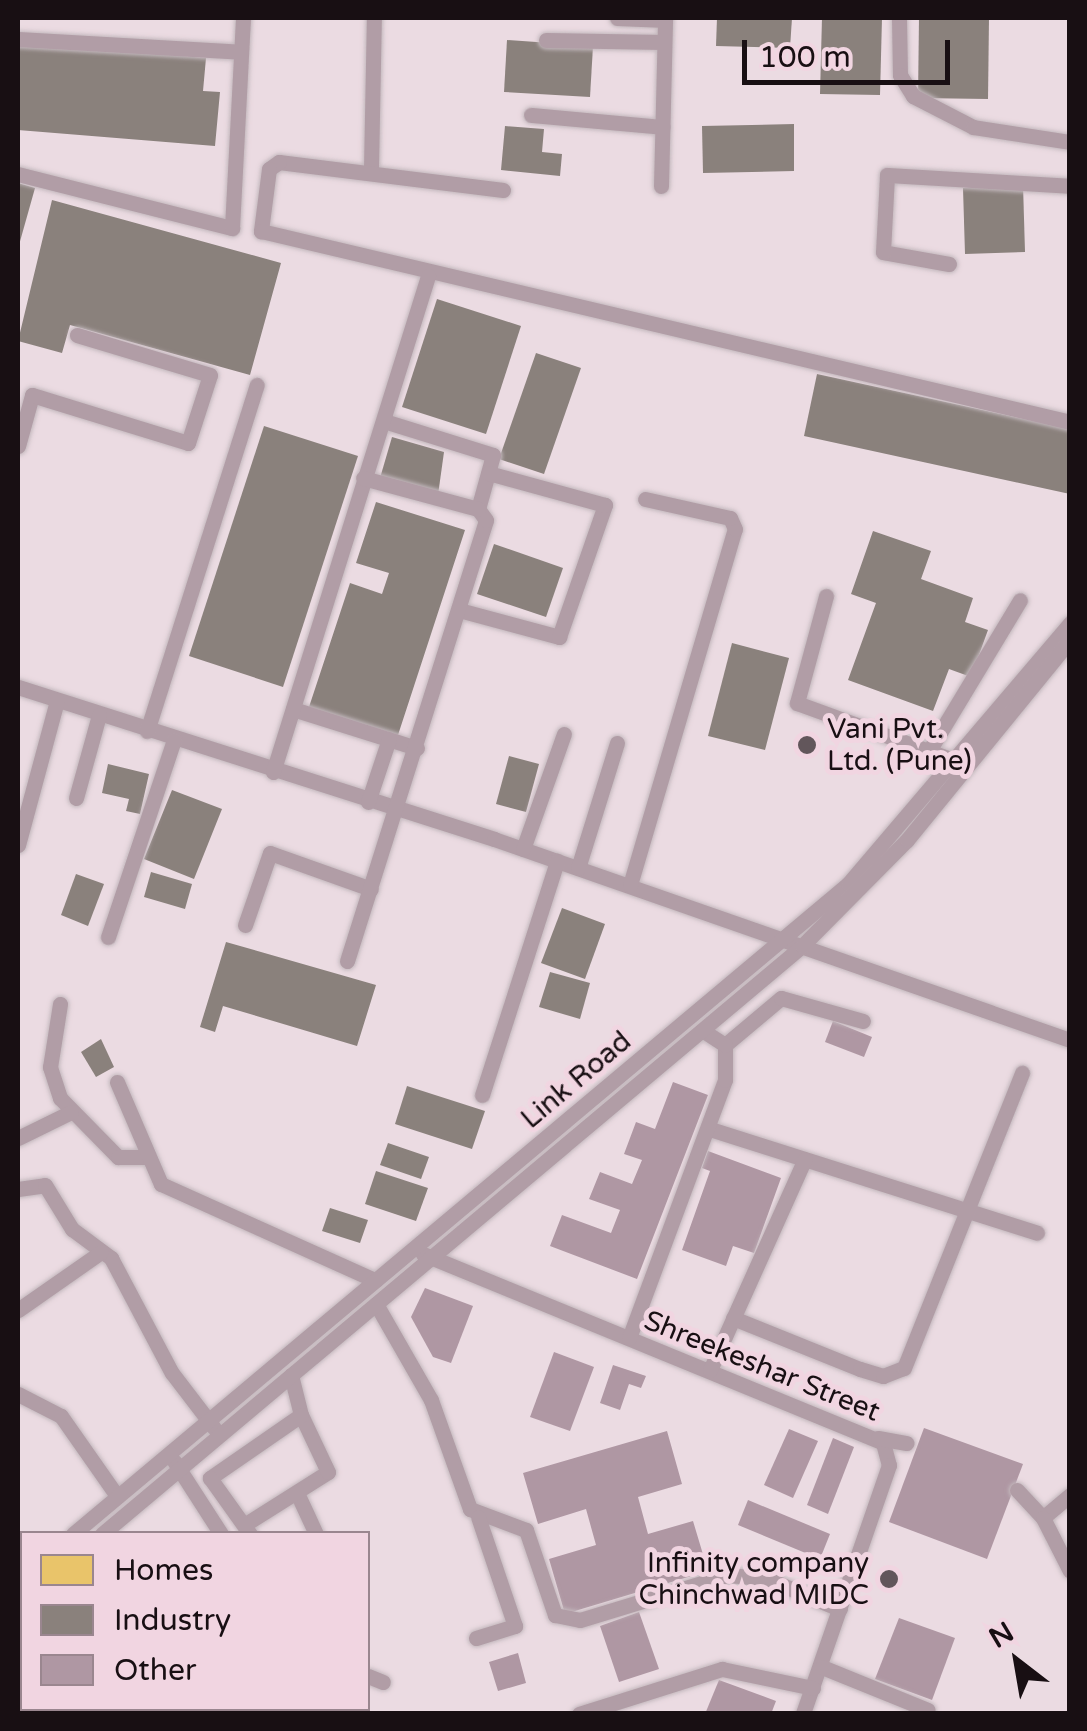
<!DOCTYPE html>
<style>
body{margin:0}
#map{position:relative;width:1087px;height:1731px;overflow:hidden;background:#ebdbe2;font-family:"Varela Round",sans-serif}
div>[style]{position:absolute}
[style*='--x']{left:calc(var(--x)*1px);top:calc(var(--y)*1px);width:calc(var(--w)*1px);rotate:calc(var(--a)*1deg)}
.homes>*{inset:0;background:#e9c46a}
.industry>*{inset:0;background:#8a817c}
.building>*{inset:0;background:#af97a3}
.roads{filter:drop-shadow(0 0 2px #c3b8bd) drop-shadow(0 0 2px #c3b8bd)}
.minor>*{height:15px;margin:-7.5px;padding:0 7.5px;transform-origin:7.5px;border-radius:7.5px;background:#b19da6}
.dots>*{width:28px;height:28px;translate:-50% -50%;box-sizing:border-box;border:5px solid #f1d5e1;border-radius:50%}
span{translate:-50% -50%;white-space:nowrap;text-align:center;line-height:1.15;-webkit-text-stroke:10px #f1d5e1;paint-order:stroke}
.poi-label{font-size:28px;color:#180f13}
.left{translate:0 -50%;text-align:left}
.right{translate:-100% -50%;text-align:right}
.street-label{font-size:28px;color:#180f13}
.frame{position:absolute;inset:0;border:20px solid #180f13;pointer-events:none}
.legend{position:absolute;left:20px;top:1531px;width:350px;height:180px;box-sizing:border-box;background:#f1d5e1;border:2px solid #9a868f;margin:0;padding:12px 18px;list-style:none;font-size:30px;color:#180f13}
.legend li{display:flex;align-items:center;gap:20px;height:50px}
.legend b{width:50px;border:2px solid #9a868f}
.north{position:absolute;left:967px;top:1611px;width:100px;height:100px;-webkit-text-stroke:8px #f1d5e1;paint-order:stroke;rotate:329deg;font-size:28px;font-weight:700;line-height:40px;text-align:center;color:#180f13}
.north::after{content:'';display:block;margin:auto;width:35px;height:45px;background:#180f13;clip-path:polygon(50% 0,100% 100%,50% 72%,0 100%)}
.scale{position:absolute;left:742px;top:40px;width:208px;height:45px;box-sizing:border-box;border:5px solid #180f13;border-top:0;padding-left:12px;font-size:30px;line-height:35px;white-space:nowrap;color:#180f13;-webkit-text-stroke:8px #f1d5e1;paint-order:stroke}
</style>
<div id="map">
<div class="homes">
<i style="clip-path:polygon(142px 1708px,314px 1708px,318px 1714px,144px 1714px)"></i>
</div>
<div class="industry">
<i style="clip-path:polygon(717px 18px,792px 18px,790px 48px,716px 46px)"></i>
<i style="clip-path:polygon(822px 18px,882px 18px,880px 95px,820px 94px)"></i>
<i style="clip-path:polygon(919px 18px,989px 18px,988px 99px,918px 98px)"></i>
<i style="clip-path:polygon(507px 40px,593px 46px,590px 97px,504px 92px)"></i>
<i style="clip-path:polygon(18px 42px,206px 58px,203px 91px,220px 92px,215px 146px,18px 130px)"></i>
<i style="clip-path:polygon(794px 124px,794px 171px,703px 173px,702px 126px)"></i>
<i style="clip-path:polygon(505px 126px,544px 129px,542px 152px,562px 154px,560px 176px,501px 170px)"></i>
<i style="clip-path:polygon(18px 183px,35px 188px,19px 245px,18px 245px)"></i>
<i style="clip-path:polygon(1023px 185px,1025px 252px,965px 254px,963px 188px)"></i>
<i style="clip-path:polygon(52px 200px,281px 263px,250px 375px,70px 325px,62px 353px,18px 341px)"></i>
<i style="clip-path:polygon(437px 299px,521px 326px,486px 434px,402px 407px)"></i>
<i style="clip-path:polygon(536px 353px,581px 368px,544px 474px,499px 459px)"></i>
<i style="clip-path:polygon(817px 374px,1070px 429px,1070px 494px,804px 436px)"></i>
<i style="clip-path:polygon(264px 426px,358px 456px,283px 687px,189px 656px)"></i>
<i style="clip-path:polygon(392px 437px,444px 452px,438px 495px,380px 478px)"></i>
<i style="clip-path:polygon(376px 502px,465px 530px,398px 735px,309px 707px,350px 583px,382px 594px,389px 573px,356px 563px)"></i>
<i style="clip-path:polygon(873px 531px,931px 551px,921px 579px,973px 598px,965px 622px,988px 630px,971px 677px,949px 669px,933px 711px,848px 680px,876px 603px,851px 594px)"></i>
<i style="clip-path:polygon(494px 544px,563px 568px,546px 617px,477px 594px)"></i>
<i style="clip-path:polygon(732px 643px,789px 658px,765px 750px,708px 736px)"></i>
<i style="clip-path:polygon(509px 756px,539px 764px,526px 812px,496px 804px)"></i>
<i style="clip-path:polygon(108px 764px,149px 774px,140px 814px,126px 811px,129px 799px,102px 793px)"></i>
<i style="clip-path:polygon(172px 790px,222px 809px,194px 879px,144px 859px)"></i>
<i style="clip-path:polygon(151px 872px,192px 884px,185px 909px,144px 897px)"></i>
<i style="clip-path:polygon(76px 874px,104px 884px,88px 926px,61px 915px)"></i>
<i style="clip-path:polygon(562px 908px,605px 924px,585px 979px,541px 963px)"></i>
<i style="clip-path:polygon(226px 942px,376px 985px,357px 1046px,223px 1006px,215px 1032px,200px 1027px)"></i>
<i style="clip-path:polygon(550px 972px,590px 983px,580px 1019px,539px 1007px)"></i>
<i style="clip-path:polygon(101px 1039px,114px 1067px,96px 1077px,81px 1052px)"></i>
<i style="clip-path:polygon(407px 1086px,485px 1111px,472px 1149px,395px 1124px)"></i>
<i style="clip-path:polygon(388px 1143px,429px 1157px,421px 1179px,380px 1165px)"></i>
<i style="clip-path:polygon(376px 1171px,428px 1188px,416px 1221px,365px 1204px)"></i>
<i style="clip-path:polygon(330px 1208px,368px 1220px,360px 1243px,322px 1231px)"></i>
</div>
<div class="building">
<i style="clip-path:polygon(833px 1021px,872px 1037px,864px 1057px,825px 1042px)"></i>
<i style="clip-path:polygon(673px 1082px,708px 1095px,637px 1279px,550px 1246px,562px 1215px,611px 1233px,620px 1210px,589px 1199px,600px 1172px,632px 1184px,642px 1160px,624px 1154px,636px 1122px,655px 1129px)"></i>
<i style="clip-path:polygon(708px 1151px,781px 1178px,754px 1253px,733px 1246px,726px 1266px,682px 1250px,710px 1171px,702px 1168px)"></i>
<i style="clip-path:polygon(425px 1288px,473px 1306px,451px 1363px,433px 1357px,411px 1317px)"></i>
<i style="clip-path:polygon(554px 1352px,594px 1367px,570px 1431px,530px 1417px)"></i>
<i style="clip-path:polygon(613px 1365px,646px 1376px,641px 1388px,629px 1384px,620px 1410px,600px 1403px)"></i>
<i style="clip-path:polygon(924px 1428px,1023px 1464px,987px 1559px,889px 1522px)"></i>
<i style="clip-path:polygon(789px 1429px,818px 1441px,793px 1498px,764px 1485px)"></i>
<i style="clip-path:polygon(667px 1431px,682px 1484px,638px 1497px,648px 1534px,693px 1521px,708px 1571px,565px 1614px,549px 1559px,596px 1545px,586px 1509px,538px 1524px,523px 1473px)"></i>
<i style="clip-path:polygon(833px 1438px,854px 1447px,828px 1514px,807px 1505px)"></i>
<i style="clip-path:polygon(748px 1500px,830px 1534px,820px 1559px,738px 1525px)"></i>
<i style="clip-path:polygon(639px 1612px,659px 1669px,619px 1682px,600px 1626px)"></i>
<i style="clip-path:polygon(899px 1618px,955px 1638px,932px 1700px,875px 1679px)"></i>
<i style="clip-path:polygon(518px 1653px,526px 1683px,498px 1691px,489px 1662px)"></i>
<i style="clip-path:polygon(719px 1680px,776px 1701px,771px 1714px,705px 1714px)"></i>
</div>
<div class="roads">
<div class="minor">
<i style="--x:617;--y:18;--w:48;--a:2.4"></i>
<i style="--x:899;--y:18;--w:57;--a:89"></i>
<i style="--x:900;--y:75;--w:25;--a:58"></i>
<i style="--x:913;--y:96;--w:68;--a:27.3"></i>
<i style="--x:973;--y:127;--w:98;--a:8.8"></i>
<i style="--x:18;--y:39;--w:223;--a:3.3"></i>
<i style="--x:546;--y:40;--w:118;--a:1"></i>
<i style="--x:531;--y:115;--w:132;--a:5.2"></i>
<i style="--x:371;--y:168;--w:150;--a:-88.9"></i>
<i style="--x:18;--y:174;--w:221;--a:14.2"></i>
<i style="--x:232;--y:228;--w:210;--a:-87"></i>
<i style="--x:661;--y:186;--w:168;--a:-88.6"></i>
<i style="--x:503;--y:190;--w:226;--a:-172.9"></i>
<i style="--x:279;--y:162;--w:12;--a:145"></i>
<i style="--x:269;--y:169;--w:63;--a:97.4"></i>
<i style="--x:261;--y:231;--w:831;--a:13.28"></i>
<i style="--x:949;--y:264;--w:67;--a:-169.7"></i>
<i style="--x:883;--y:252;--w:77;--a:-87"></i>
<i style="--x:887;--y:175;--w:183;--a:3.4"></i>
<i style="--x:384;--y:421;--w:114;--a:17.3"></i>
<i style="--x:493;--y:455;--w:56;--a:105.5"></i>
<i style="--x:18;--y:446;--w:53;--a:-74.6"></i>
<i style="--x:32;--y:395;--w:163;--a:17.1"></i>
<i style="--x:188;--y:443;--w:71;--a:-72.1"></i>
<i style="--x:210;--y:375;--w:139;--a:-163.3"></i>
<i style="--x:826;--y:596;--w:111;--a:105.2"></i>
<i style="--x:797;--y:703;--w:167;--a:20"></i>
<i style="--x:459;--y:610;--w:104;--a:15.1"></i>
<i style="--x:559;--y:637;--w:140;--a:-70.8"></i>
<i style="--x:605;--y:505;--w:121;--a:-164.7"></i>
<i style="--x:18;--y:687;--w:500;--a:17.7"></i>
<i style="--x:494;--y:839;--w:610;--a:19.24"></i>
<i style="--x:293;--y:709;--w:130;--a:17.5"></i>
<i style="--x:147;--y:731;--w:363;--a:-72.4"></i>
<i style="--x:929;--y:751;--w:176;--a:-58.9"></i>
<i style="--x:273;--y:772;--w:520;--a:-72.65"></i>
<i style="--x:76;--y:798;--w:86;--a:-74.5"></i>
<i style="--x:368;--y:802;--w:66;--a:-71.6"></i>
<i style="--x:18;--y:845;--w:150;--a:-74.9"></i>
<i style="--x:523;--y:849;--w:122;--a:-70.4"></i>
<i style="--x:578;--y:868;--w:131;--a:-72.7"></i>
<i style="--x:630;--y:885;--w:371;--a:-73.6"></i>
<i style="--x:735;--y:529;--w:12;--a:-114"></i>
<i style="--x:730;--y:518;--w:87;--a:-167.4"></i>
<i style="--x:245;--y:925;--w:76;--a:-70.9"></i>
<i style="--x:270;--y:853;--w:107;--a:19.6"></i>
<i style="--x:108;--y:937;--w:208;--a:-71.5"></i>
<i style="--x:347;--y:961;--w:462;--a:-72.5"></i>
<i style="--x:486;--y:520;--w:14;--a:-126"></i>
<i style="--x:478;--y:509;--w:119;--a:-164.9"></i>
<i style="--x:60;--y:1004;--w:64;--a:99"></i>
<i style="--x:50;--y:1067;--w:33;--a:72"></i>
<i style="--x:60;--y:1098;--w:83;--a:45.5"></i>
<i style="--x:118;--y:1157;--w:30;--a:0"></i>
<i style="--x:725;--y:1045;--w:73;--a:-40"></i>
<i style="--x:781;--y:998;--w:85;--a:15.7"></i>
<i style="--x:117;--y:1082;--w:111;--a:66.7"></i>
<i style="--x:161;--y:1184;--w:235;--a:24.2"></i>
<i style="--x:482;--y:1095;--w:246;--a:-72.2"></i>
<i style="--x:710;--y:1129;--w:343;--a:17.6"></i>
<i style="--x:18;--y:1138;--w:59;--a:-26.1"></i>
<i style="--x:18;--y:1189;--w:27;--a:-8"></i>
<i style="--x:45;--y:1185;--w:52;--a:58.5"></i>
<i style="--x:72;--y:1229;--w:49;--a:36.6"></i>
<i style="--x:111;--y:1258;--w:130;--a:62.1"></i>
<i style="--x:172;--y:1373;--w:69;--a:52.6"></i>
<i style="--x:423;--y:1254;--w:497;--a:22.3"></i>
<i style="--x:883;--y:1443;--w:23;--a:75"></i>
<i style="--x:889;--y:1465;--w:263;--a:109.1"></i>
<i style="--x:376;--y:1304;--w:111;--a:60.2"></i>
<i style="--x:431;--y:1400;--w:116;--a:70.3"></i>
<i style="--x:470;--y:1509;--w:60;--a:20.6"></i>
<i style="--x:526;--y:1530;--w:90;--a:71.2"></i>
<i style="--x:555;--y:1615;--w:25;--a:11"></i>
<i style="--x:580;--y:1620;--w:155;--a:-16.9"></i>
<i style="--x:728;--y:1575;--w:37;--a:5"></i>
<i style="--x:765;--y:1578;--w:81;--a:22.5"></i>
<i style="--x:18;--y:1310;--w:101;--a:-34.9"></i>
<i style="--x:733;--y:1318;--w:137;--a:21.9"></i>
<i style="--x:860;--y:1369;--w:24;--a:17"></i>
<i style="--x:883;--y:1376;--w:22;--a:-21"></i>
<i style="--x:904;--y:1368;--w:318;--a:-68.2"></i>
<i style="--x:629;--y:1338;--w:275;--a:-69.6"></i>
<i style="--x:725;--y:1080;--w:35;--a:-90"></i>
<i style="--x:725;--y:1045;--w:27;--a:-147"></i>
<i style="--x:710;--y:1370;--w:231;--a:-65.8"></i>
<i style="--x:291;--y:1375;--w:41;--a:76"></i>
<i style="--x:18;--y:1394;--w:48;--a:27.1"></i>
<i style="--x:61;--y:1416;--w:98;--a:55"></i>
<i style="--x:878;--y:1438;--w:29;--a:10"></i>
<i style="--x:174;--y:1461;--w:87;--a:57.2"></i>
<i style="--x:1017;--y:1490;--w:38;--a:47"></i>
<i style="--x:297;--y:1493;--w:45;--a:65.1"></i>
<i style="--x:1070;--y:1495;--w:35;--a:140"></i>
<i style="--x:1043;--y:1518;--w:59;--a:63"></i>
<i style="--x:244;--y:1525;--w:99;--a:-32.2"></i>
<i style="--x:328;--y:1472;--w:63;--a:-115.3"></i>
<i style="--x:301;--y:1415;--w:111;--a:145.3"></i>
<i style="--x:210;--y:1478;--w:69;--a:54.5"></i>
<i style="--x:73;--y:1534;--w:1011;--a:-39.99"></i>
<i style="--x:848;--y:884;--w:343;--a:-49.6"></i>
<i style="--x:102;--y:1534;--w:914;--a:-40.03"></i>
<i style="--x:802;--y:946;--w:149;--a:-45.3"></i>
<i style="--x:907;--y:840;--w:258;--a:-50.8"></i>
<i style="--x:18;--y:1580;--w:6;--a:-45"></i>
<i style="--x:18;--y:1604;--w:6;--a:-45"></i>
<i style="--x:476;--y:1638;--w:41;--a:-17.1"></i>
<i style="--x:515;--y:1626;--w:115;--a:-108.7"></i>
<i style="--x:822;--y:1667;--w:114;--a:22.1"></i>
<i style="--x:368;--y:1676;--w:16;--a:22"></i>
<i style="--x:348;--y:1708;--w:7;--a:56"></i>
<i style="--x:261;--y:1714;--w:9;--a:-41"></i>
<i style="--x:579;--y:1714;--w:150;--a:-17.5"></i>
<i style="--x:722;--y:1669;--w:93;--a:11.8"></i>
</div>
</div>
<div class="dots">
<i style="left:807px;top:745px;background:#62565b"></i>
<i style="left:889px;top:1579px;background:#62565b"></i>
</div>
<div class="poi-label">
<span class="left" style="left:827px;top:745px">Vani Pvt.<br>Ltd. (Pune)</span>
<span class="right" style="left:869px;top:1579px">Infinity company<br>Chinchwad MIDC</span>
</div>
<div class="street-label">
<span style="left:576px;top:1080px;rotate:-40deg">Link Road</span>
<span style="left:762px;top:1366px;rotate:22deg">Shreekeshar Street</span>
</div>
<div class="frame"></div>
<ul class="legend">
<li><b style="height:28px;background:#e9c46a"></b>Homes</li>
<li><b style="height:28px;background:#8a817c"></b>Industry</li>
<li><b style="height:28px;background:#af97a3"></b>Other</li>
</ul>
<div class="north">N</div>
<div class="scale">100 m</div>
</div>
